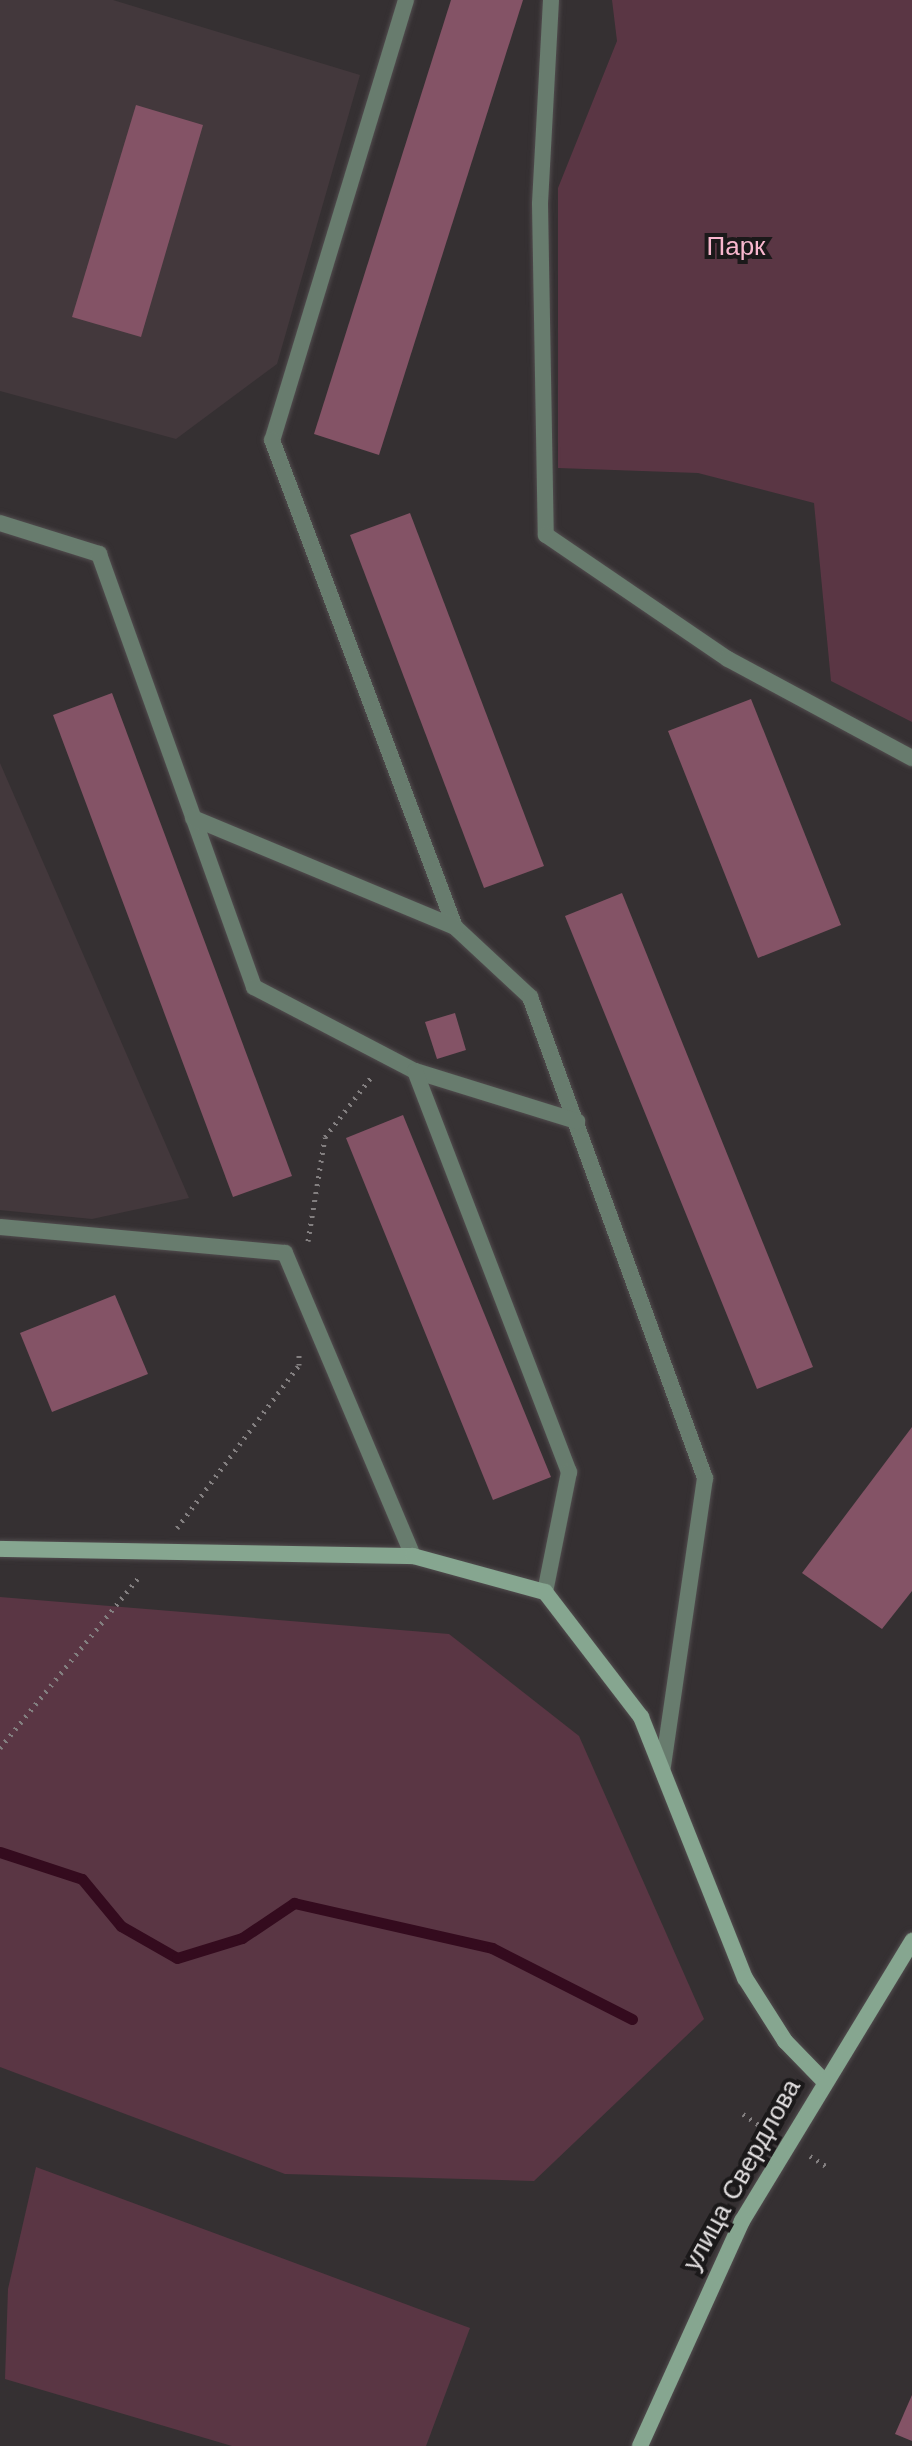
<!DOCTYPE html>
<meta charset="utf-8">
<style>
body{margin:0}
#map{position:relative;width:912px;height:2446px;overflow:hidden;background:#353032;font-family:"Work Sans",sans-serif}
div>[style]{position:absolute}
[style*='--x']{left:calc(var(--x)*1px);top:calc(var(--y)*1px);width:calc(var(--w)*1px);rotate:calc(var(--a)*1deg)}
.built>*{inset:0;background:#43383c}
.green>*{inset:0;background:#5a3644}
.stream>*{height:11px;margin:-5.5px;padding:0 5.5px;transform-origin:5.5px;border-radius:5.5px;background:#340b1e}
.building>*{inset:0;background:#845366}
.path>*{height:5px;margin-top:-2.5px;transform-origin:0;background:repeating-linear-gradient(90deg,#837f80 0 2px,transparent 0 8px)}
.roads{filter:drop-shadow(0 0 2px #514c4e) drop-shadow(0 0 2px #514c4e)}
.lane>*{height:16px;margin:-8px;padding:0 8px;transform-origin:8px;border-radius:8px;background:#687c6e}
.secondary>*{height:16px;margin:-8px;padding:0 8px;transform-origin:8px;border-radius:8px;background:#86a690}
span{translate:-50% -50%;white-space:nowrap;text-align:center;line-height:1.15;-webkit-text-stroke:8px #1b191a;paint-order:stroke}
.park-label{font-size:26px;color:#f8b7ce}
.street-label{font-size:26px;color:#e1dedf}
</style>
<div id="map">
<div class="built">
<i style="clip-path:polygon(0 0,113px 0,360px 75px,277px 364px,176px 439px,0 391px)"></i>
<i style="clip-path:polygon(0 763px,189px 1198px,92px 1219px,0 1210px)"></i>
</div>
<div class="green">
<i style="clip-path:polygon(612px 0,912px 0,912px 722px,831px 681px,814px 503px,698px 473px,558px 468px,558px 188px,617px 41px)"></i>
<i style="clip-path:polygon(0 1597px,449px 1634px,579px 1736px,704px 2019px,534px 2181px,285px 2174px,0 2067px)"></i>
<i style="clip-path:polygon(36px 2167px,470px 2328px,426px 2446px,232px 2446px,5px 2379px,8px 2289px)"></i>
</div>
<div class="stream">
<i style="--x:0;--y:1852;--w:86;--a:18.2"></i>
<i style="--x:82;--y:1879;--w:61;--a:50.3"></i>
<i style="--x:121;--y:1926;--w:64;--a:29.7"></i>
<i style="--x:177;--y:1958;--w:68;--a:-17.1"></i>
<i style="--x:242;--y:1938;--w:63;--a:-33.9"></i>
<i style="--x:294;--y:1903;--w:203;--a:12.8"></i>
<i style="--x:492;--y:1948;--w:157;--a:26.9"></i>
</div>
<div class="building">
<i style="clip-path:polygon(451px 0,523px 0,379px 455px,314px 434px)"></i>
<i style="clip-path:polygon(136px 105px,203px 125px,141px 337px,72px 317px)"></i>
<i style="clip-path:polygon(410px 513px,544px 866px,484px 888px,350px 535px)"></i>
<i style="clip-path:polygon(112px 693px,292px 1176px,233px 1197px,53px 715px)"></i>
<i style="clip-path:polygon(751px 699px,841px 925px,758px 958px,668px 731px)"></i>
<i style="clip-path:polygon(622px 893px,813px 1367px,757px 1389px,565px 916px)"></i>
<i style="clip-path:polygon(455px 1013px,466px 1050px,437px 1059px,425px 1022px)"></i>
<i style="clip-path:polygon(403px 1115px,551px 1477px,493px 1500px,346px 1138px)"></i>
<i style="clip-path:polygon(115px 1295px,148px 1374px,52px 1412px,20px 1333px)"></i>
<i style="clip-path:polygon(912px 1427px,912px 1591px,882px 1629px,802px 1573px)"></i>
<i style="clip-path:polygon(912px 2395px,912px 2441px,895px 2434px)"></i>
</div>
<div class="path">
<i style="--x:308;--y:1241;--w:105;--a:-80.7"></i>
<i style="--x:325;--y:1137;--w:77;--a:-52.4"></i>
<i style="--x:177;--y:1528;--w:204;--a:-53.2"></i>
<i style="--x:299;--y:1365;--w:11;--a:-90"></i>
<i style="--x:0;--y:1748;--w:220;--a:-50.9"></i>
<i style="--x:743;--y:2114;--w:29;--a:34"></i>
<i style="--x:810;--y:2156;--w:19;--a:32"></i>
</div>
<div class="roads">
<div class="lane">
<i style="--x:406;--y:0;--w:460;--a:106.9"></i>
<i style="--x:272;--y:440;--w:520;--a:69.41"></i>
<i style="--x:455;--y:927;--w:103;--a:43"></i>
<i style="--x:530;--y:997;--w:512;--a:70.01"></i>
<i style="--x:705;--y:1478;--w:292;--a:98.3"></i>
<i style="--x:551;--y:0;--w:204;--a:93.1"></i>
<i style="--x:540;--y:204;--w:331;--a:89"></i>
<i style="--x:546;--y:535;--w:220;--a:34.3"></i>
<i style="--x:728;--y:659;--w:209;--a:28.3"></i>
<i style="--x:0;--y:523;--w:104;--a:17.4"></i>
<i style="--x:99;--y:554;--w:460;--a:70.3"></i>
<i style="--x:254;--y:987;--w:182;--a:27.6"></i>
<i style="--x:415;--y:1071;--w:170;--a:17.2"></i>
<i style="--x:193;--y:818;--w:284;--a:22.6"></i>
<i style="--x:415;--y:1071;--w:430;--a:69"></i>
<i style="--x:569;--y:1472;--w:122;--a:101.3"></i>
<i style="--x:0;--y:1227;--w:286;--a:5.2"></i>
<i style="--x:285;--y:1253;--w:329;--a:67.1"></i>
</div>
<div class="secondary">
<i style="--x:0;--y:1549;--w:413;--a:1"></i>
<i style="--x:413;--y:1556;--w:137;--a:15.3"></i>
<i style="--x:545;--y:1592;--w:158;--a:52.5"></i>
<i style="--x:641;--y:1717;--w:281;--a:68.3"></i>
<i style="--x:745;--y:1978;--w:75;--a:57.6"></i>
<i style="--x:785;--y:2041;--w:53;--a:45.8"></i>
<i style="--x:640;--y:2446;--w:247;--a:-65.6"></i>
<i style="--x:742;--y:2221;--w:328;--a:-58.7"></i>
</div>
</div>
<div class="park-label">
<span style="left:736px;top:247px">Парк</span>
</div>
<div class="street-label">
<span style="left:742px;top:2175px;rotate:-61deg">улица Свердлова</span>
</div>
</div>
